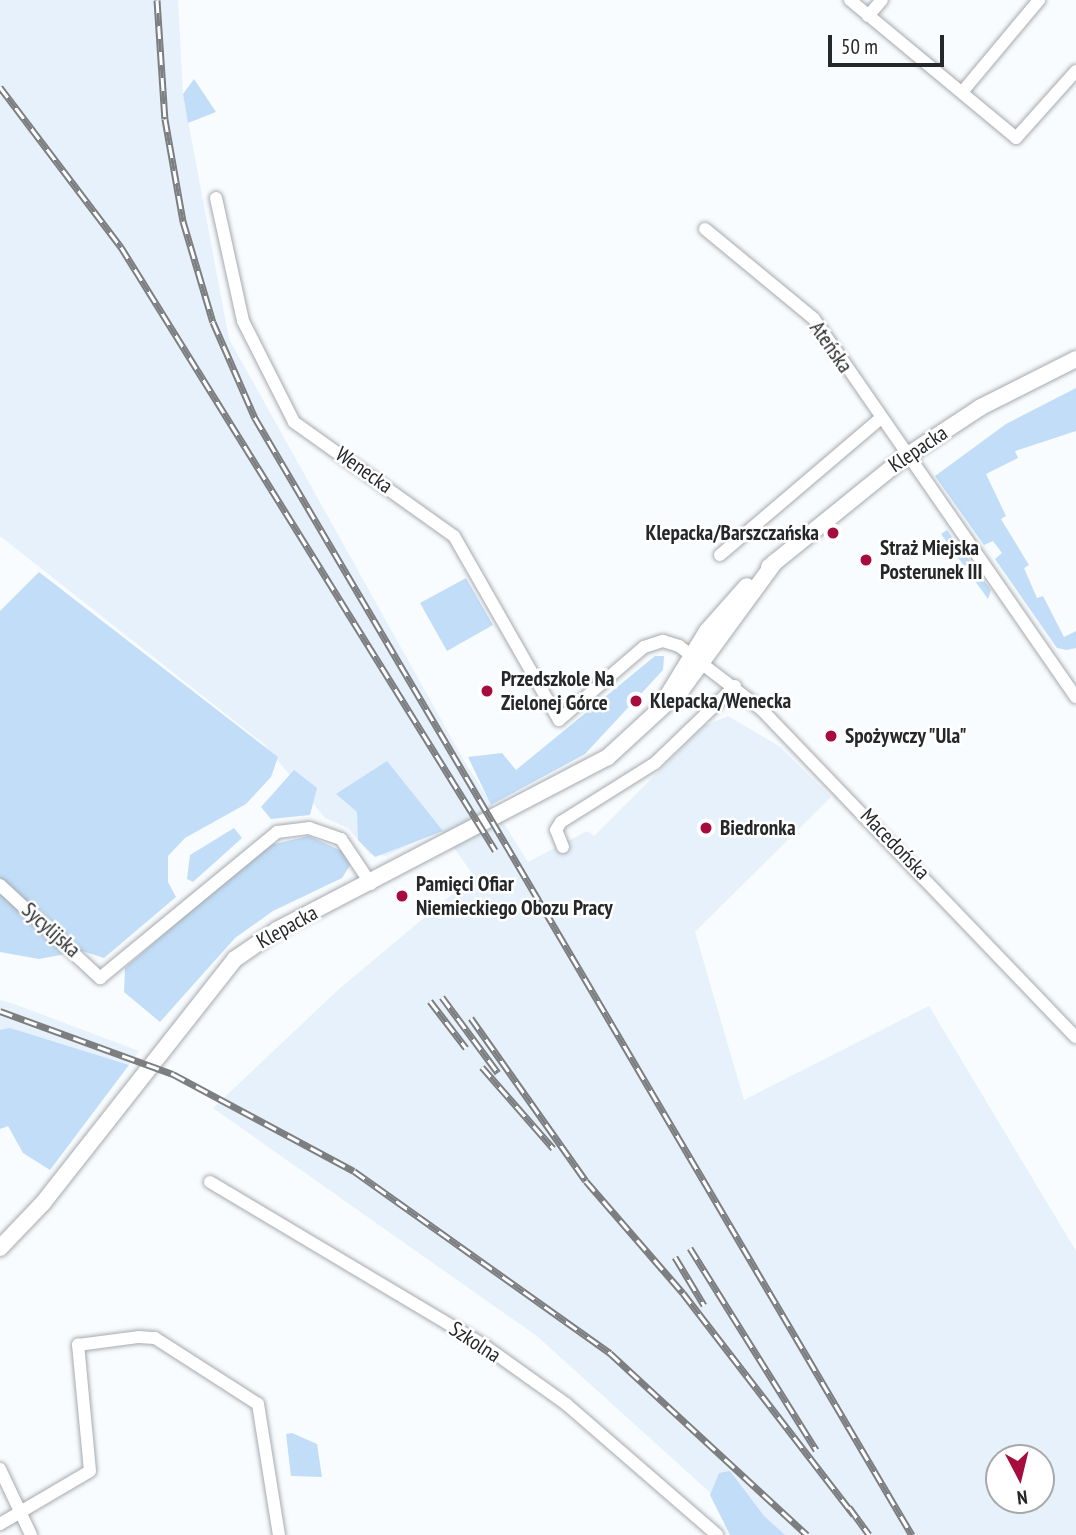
<!DOCTYPE html>
<meta charset="utf-8">
<style>
body{margin:0}
#map{position:relative;width:1076px;height:1535px;overflow:hidden;background:#f9fcfe;font-family:"PT Sans Narrow",sans-serif}
div>[style]{position:absolute}
[style*='--x']{left:calc(var(--x)*1px);top:calc(var(--y)*1px);width:calc(var(--w)*1px);rotate:calc(var(--a)*1deg)}
.built>*{inset:0;background:#e6f1fb}
.green>*{inset:0;background:#c1ddf7}
.roads{filter:drop-shadow(0 0 2px #a6aaaf) drop-shadow(0 0 2px #a6aaaf)}
.minor>*{height:12px;margin:-6px;padding:0 6px;transform-origin:6px;border-radius:6px;background:#fff}
.tertiary>*{height:16px;margin:-8px;padding:0 8px;transform-origin:8px;border-radius:8px;background:#fff}
.rail>*{height:7px;margin-top:-3.5px;transform-origin:0;background:repeating-linear-gradient(90deg,#fff 0 13px,#7c7e80 0 26px);box-sizing:border-box;border-block:2px solid #7c7e80}
.dots>*{width:19px;height:19px;translate:-50% -50%;box-sizing:border-box;border:4px solid #fff;border-radius:50%}
span{translate:-50% -50%;white-space:nowrap;text-align:center;line-height:1.15;-webkit-text-stroke:5px #fff;paint-order:stroke}
.street-label{font-size:21px;color:#252729}
.poi-label{font-size:21px;color:#252729;font-weight:700}
.right{translate:-100% -50%;text-align:right}
.left{translate:0 -50%;text-align:left}
.north{position:absolute;left:985px;top:1444px;width:70px;height:70px;box-sizing:border-box;background:#fff;border:2px solid #a8a9a9;border-radius:50%;rotate:173deg;font-size:19px;font-weight:700;line-height:28px;text-align:center;color:#252729}
.north::after{content:'';display:block;margin:auto;width:24px;height:32px;background:#a60c3d;clip-path:polygon(50% 0,100% 100%,50% 72%,0 100%)}
.scale{position:absolute;left:828px;top:35px;width:116px;height:32px;box-sizing:border-box;border:4px solid #252729;border-top:0;padding-left:9px;font-size:21px;line-height:24px;white-space:nowrap;color:#252729;-webkit-text-stroke:5px #fff;paint-order:stroke}
</style>
<div id="map">
<div class="built">
<i style="clip-path:polygon(evenodd,0 0,178px 0,183px 94px,229px 339px,463px 759px,528px 862px,587px 831px,594px 836px,704px 726px,728px 716px,779px 746px,831px 797px,695px 932px,744px 1100px,929px 1006px,1076px 1251px,1076px 1535px,757px 1535px,538px 1337px,213px 1108px,339px 989px,474px 876px,441px 830px,386px 856px,370px 854px,348px 828px,325px 818px,265px 745px,0 536px,0 0,999px 1458px,1041px 1458px,1041px 1500px,999px 1500px,999px 1458px)"></i>
<i style="clip-path:polygon(0 1000px,14px 1004px,139px 1051px,129px 1065px,0 1030px)"></i>
</div>
<div class="green">
<i style="clip-path:polygon(194px 79px,216px 112px,188px 123px,183px 94px)"></i>
<i style="clip-path:polygon(1076px 388px,1076px 431px,1015px 451px,1018px 458px,986px 474px,1006px 516px,1001px 519px,1029px 565px,1024px 568px,1037px 598px,1043px 596px,1064px 637px,1076px 631px,1076px 648px,1067px 650px,1057px 648px,995px 559px,1002px 553px,993px 541px,984px 545px,935px 476px,1006px 424px)"></i>
<i style="clip-path:polygon(947px 530px,991px 590px,988px 599px,941px 534px)"></i>
<i style="clip-path:polygon(39px 572px,278px 757px,271px 777px,246px 804px,185px 838px,168px 856px,168px 882px,176px 897px,104px 958px,82px 951px,39px 959px,0 952px,0 611px)"></i>
<i style="clip-path:polygon(466px 578px,493px 625px,447px 651px,420px 603px)"></i>
<i style="clip-path:polygon(655px 656px,664px 656px,663px 670px,585px 754px,491px 805px,468px 757px,502px 753px,516px 770px)"></i>
<i style="clip-path:polygon(387px 761px,443px 831px,375px 857px,358px 840px,357px 812px,336px 794px)"></i>
<i style="clip-path:polygon(294px 770px,317px 788px,310px 815px,271px 819px,261px 807px)"></i>
<i style="clip-path:polygon(234px 828px,242px 838px,193px 882px,187px 879px,190px 855px)"></i>
<i style="clip-path:polygon(309px 836px,342px 851px,351px 864px,342px 878px,273px 911px,235px 938px,160px 1022px,124px 992px,125px 968px,265px 846px)"></i>
<i style="clip-path:polygon(10px 1028px,129px 1065px,50px 1170px,23px 1153px,8px 1126px,0 1129px,0 1030px)"></i>
<i style="clip-path:polygon(292px 1433px,317px 1444px,322px 1477px,291px 1476px,286px 1434px)"></i>
<i style="clip-path:polygon(730px 1471px,764px 1516px,785px 1535px,730px 1535px,710px 1495px,719px 1473px)"></i>
</div>
<div class="roads">
<div class="minor">
<i style="--x:850;--y:0;--w:216;--a:39.7"></i>
<i style="--x:1016;--y:138;--w:90;--a:-48.2"></i>
<i style="--x:868;--y:16;--w:21;--a:-49"></i>
<i style="--x:963;--y:91;--w:119;--a:-50.1"></i>
<i style="--x:216;--y:198;--w:126;--a:77.6"></i>
<i style="--x:243;--y:321;--w:113;--a:63.2"></i>
<i style="--x:294;--y:422;--w:196;--a:35.5"></i>
<i style="--x:454;--y:536;--w:212;--a:60.3"></i>
<i style="--x:559;--y:720;--w:112;--a:-40.7"></i>
<i style="--x:644;--y:647;--w:20;--a:-18"></i>
<i style="--x:663;--y:641;--w:17;--a:17"></i>
<i style="--x:679;--y:646;--w:105;--a:37.6"></i>
<i style="--x:762;--y:710;--w:453;--a:46.2"></i>
<i style="--x:705;--y:229;--w:141;--a:39.5"></i>
<i style="--x:814;--y:319;--w:460;--a:55.3"></i>
<i style="--x:720;--y:555;--w:210;--a:-40.4"></i>
<i style="--x:563;--y:847;--w:18;--a:-112"></i>
<i style="--x:556;--y:830;--w:9;--a:-58"></i>
<i style="--x:561;--y:822;--w:111;--a:-32.1"></i>
<i style="--x:655;--y:763;--w:111;--a:-43.9"></i>
<i style="--x:0;--y:885;--w:137;--a:42.9"></i>
<i style="--x:100;--y:978;--w:229;--a:-39.5"></i>
<i style="--x:277;--y:832;--w:32;--a:-7"></i>
<i style="--x:309;--y:828;--w:34;--a:19"></i>
<i style="--x:341;--y:839;--w:54;--a:56.3"></i>
<i style="--x:210;--y:1182;--w:320;--a:30.8"></i>
<i style="--x:485;--y:1346;--w:100;--a:35.6"></i>
<i style="--x:566;--y:1404;--w:200;--a:40.9"></i>
<i style="--x:0;--y:1469;--w:73;--a:64.8"></i>
<i style="--x:0;--y:1524;--w:104;--a:-30.5"></i>
<i style="--x:90;--y:1471;--w:127;--a:-95.4"></i>
<i style="--x:78;--y:1345;--w:62;--a:-7.5"></i>
<i style="--x:139;--y:1337;--w:16;--a:4"></i>
<i style="--x:155;--y:1338;--w:122;--a:32.7"></i>
<i style="--x:258;--y:1404;--w:133;--a:80.9"></i>
</div>
<div class="tertiary">
<i style="--x:769;--y:567;--w:175;--a:-39"></i>
<i style="--x:905;--y:457;--w:91;--a:-33.3"></i>
<i style="--x:981;--y:407;--w:106;--a:-26.8"></i>
<i style="--x:668;--y:695;--w:75;--a:-58.6"></i>
<i style="--x:707;--y:631;--w:60;--a:-48.4"></i>
<i style="--x:0;--y:1248;--w:62;--a:-46.3"></i>
<i style="--x:43;--y:1203;--w:310;--a:-51.8"></i>
<i style="--x:235;--y:959;--w:51;--a:-34.6"></i>
<i style="--x:277;--y:930;--w:373;--a:-27.6"></i>
<i style="--x:608;--y:757;--w:100;--a:-42.6"></i>
<i style="--x:682;--y:689;--w:157;--a:-53.8"></i>
</div>
</div>
<div class="rail">
<i style="--x:157;--y:0;--w:119;--a:86.2"></i>
<i style="--x:165;--y:119;--w:104;--a:80"></i>
<i style="--x:183;--y:221;--w:105;--a:73.5"></i>
<i style="--x:213;--y:322;--w:105;--a:66.4"></i>
<i style="--x:255;--y:418;--w:1296;--a:59.54"></i>
<i style="--x:0;--y:87;--w:201;--a:52.9"></i>
<i style="--x:121;--y:247;--w:710;--a:58.19"></i>
<i style="--x:442;--y:997;--w:94;--a:53.6"></i>
<i style="--x:430;--y:1001;--w:59;--a:52.5"></i>
<i style="--x:0;--y:1011;--w:184;--a:20"></i>
<i style="--x:173;--y:1074;--w:205;--a:28.2"></i>
<i style="--x:354;--y:1171;--w:314;--a:35.4"></i>
<i style="--x:610;--y:1353;--w:268;--a:42.7"></i>
<i style="--x:471;--y:1018;--w:199;--a:54.8"></i>
<i style="--x:586;--y:1181;--w:148;--a:49.1"></i>
<i style="--x:683;--y:1293;--w:280;--a:52.4"></i>
<i style="--x:482;--y:1067;--w:108;--a:48.8"></i>
<i style="--x:690;--y:1248;--w:238;--a:58"></i>
<i style="--x:675;--y:1257;--w:56;--a:58.9"></i>
<i style="--x:849;--y:1507;--w:34;--a:54"></i>
</div>
<div class="dots">
<i style="left:833px;top:533px;background:#a60c3d"></i>
<i style="left:866px;top:560px;background:#a60c3d"></i>
<i style="left:487px;top:691px;background:#a60c3d"></i>
<i style="left:636px;top:701px;background:#a60c3d"></i>
<i style="left:831px;top:736px;background:#a60c3d"></i>
<i style="left:706px;top:828px;background:#a60c3d"></i>
<i style="left:402px;top:896px;background:#a60c3d"></i>
</div>
<div class="street-label">
<span style="left:831px;top:347px;rotate:55deg">Ateńska</span>
<span style="left:918px;top:449px;rotate:-34deg">Klepacka</span>
<span style="left:364px;top:470px;rotate:35deg">Wenecka</span>
<span style="left:895px;top:844px;rotate:46deg">Macedońska</span>
<span style="left:287px;top:927px;rotate:-29deg">Klepacka</span>
<span style="left:51px;top:930px;rotate:42deg">Sycylijska</span>
<span style="left:475px;top:1342px;rotate:33deg">Szkolna</span>
</div>
<div class="poi-label">
<span class="right" style="left:819px;top:533px">Klepacka/Barszczańska</span>
<span class="left" style="left:880px;top:560px">Straż Miejska<br>Posterunek III</span>
<span class="left" style="left:501px;top:691px">Przedszkole Na<br>Zielonej Górce</span>
<span class="left" style="left:650px;top:701px">Klepacka/Wenecka</span>
<span class="left" style="left:845px;top:736px">Spożywczy "Ula"</span>
<span class="left" style="left:720px;top:828px">Biedronka</span>
<span class="left" style="left:416px;top:896px">Pamięci Ofiar<br>Niemieckiego Obozu Pracy</span>
</div>
<div class="north">N</div>
<div class="scale">50 m</div>
</div>
